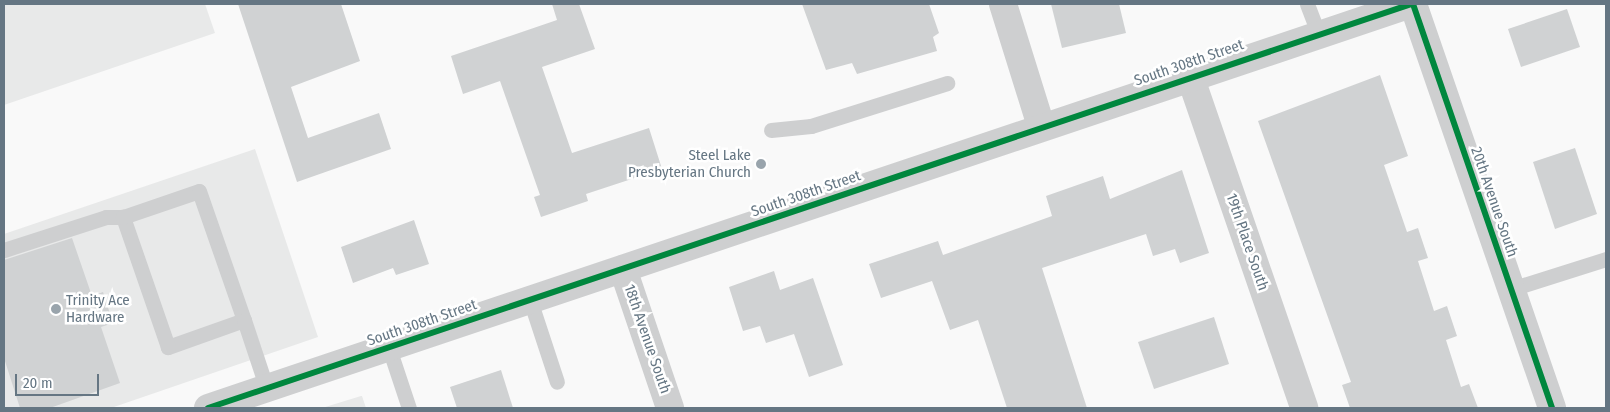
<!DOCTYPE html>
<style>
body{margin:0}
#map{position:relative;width:1610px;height:412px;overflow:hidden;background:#f9f9f9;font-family:"Fira Sans Condensed",sans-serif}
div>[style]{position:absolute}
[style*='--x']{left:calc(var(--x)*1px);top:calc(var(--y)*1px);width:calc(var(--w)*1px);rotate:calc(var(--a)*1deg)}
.built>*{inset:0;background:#e8e9e9}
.building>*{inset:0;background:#d0d2d3}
.service>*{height:15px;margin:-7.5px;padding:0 7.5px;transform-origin:7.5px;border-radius:7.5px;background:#cecfd0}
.minor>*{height:28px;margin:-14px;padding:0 14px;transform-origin:14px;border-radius:14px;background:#cecfd0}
.tertiary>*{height:28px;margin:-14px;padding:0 14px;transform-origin:14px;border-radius:14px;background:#cecfd0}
.cycleway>*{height:6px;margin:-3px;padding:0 3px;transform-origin:3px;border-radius:3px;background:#00873e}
.dots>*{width:14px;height:14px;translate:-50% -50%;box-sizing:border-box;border:2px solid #fff;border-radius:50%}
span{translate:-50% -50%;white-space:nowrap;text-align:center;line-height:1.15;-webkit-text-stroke:5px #fff;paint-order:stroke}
.street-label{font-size:15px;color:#657683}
.poi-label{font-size:15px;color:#657683}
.right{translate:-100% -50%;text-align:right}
.left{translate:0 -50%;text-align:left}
.frame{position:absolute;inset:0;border:5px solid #657683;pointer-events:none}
.scale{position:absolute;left:15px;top:374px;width:84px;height:22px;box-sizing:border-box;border:2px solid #657683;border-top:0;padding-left:6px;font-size:15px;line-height:18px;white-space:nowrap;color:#657683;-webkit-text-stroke:4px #fff;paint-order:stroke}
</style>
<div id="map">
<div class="built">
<i style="clip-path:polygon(4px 4px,205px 4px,215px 33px,4px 105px)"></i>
<i style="clip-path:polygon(255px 149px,318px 337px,111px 408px,4px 408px,4px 234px)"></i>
<i style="clip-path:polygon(362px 396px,366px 408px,322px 408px,361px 396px)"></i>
</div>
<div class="building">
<i style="clip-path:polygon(238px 4px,341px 4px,360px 61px,291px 87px,308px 138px,379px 113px,391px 149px,297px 182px)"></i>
<i style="clip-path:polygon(552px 4px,579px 4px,595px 49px,542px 67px,572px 153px,649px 128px,662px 169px,586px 194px,588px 201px,541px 217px,534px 197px,540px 195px,500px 81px,463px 94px,451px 56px,557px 20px)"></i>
<i style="clip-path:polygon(802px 4px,929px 4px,939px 33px,933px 37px,937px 51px,857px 74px,852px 63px,826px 70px)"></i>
<i style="clip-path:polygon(1051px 4px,1119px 4px,1126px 33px,1062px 48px)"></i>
<i style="clip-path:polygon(1567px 9px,1580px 47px,1521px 67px,1508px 29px)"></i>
<i style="clip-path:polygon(1380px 75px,1408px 156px,1384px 165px,1407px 232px,1418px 228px,1428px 258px,1418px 261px,1434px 311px,1447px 306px,1457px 336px,1446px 340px,1461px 387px,1469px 384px,1478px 408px,1350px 408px,1342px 385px,1351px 382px,1258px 121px)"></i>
<i style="clip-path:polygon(1575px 148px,1597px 214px,1555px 229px,1533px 162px)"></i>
<i style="clip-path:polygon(1182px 170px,1209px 253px,1180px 263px,1175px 249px,1153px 256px,1146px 234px,1042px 268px,1087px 408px,1007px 408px,978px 320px,950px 330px,932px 281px,881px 298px,869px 264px,938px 241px,943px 255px,1052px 216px,1046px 196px,1103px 176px,1110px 199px)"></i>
<i style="clip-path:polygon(414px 220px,429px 264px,396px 275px,393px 268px,353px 283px,341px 247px)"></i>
<i style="clip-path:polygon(72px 238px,92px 296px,103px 292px,113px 323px,101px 327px,120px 383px,50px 408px,20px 408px,4px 358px,4px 260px)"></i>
<i style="clip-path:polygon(774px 271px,780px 290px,813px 278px,843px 365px,809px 377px,794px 334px,766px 343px,760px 326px,743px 331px,729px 287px)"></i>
<i style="clip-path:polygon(1214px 317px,1229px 364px,1154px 389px,1138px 342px)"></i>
<i style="clip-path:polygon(501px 370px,513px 408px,457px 408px,450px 387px)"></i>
</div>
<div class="service">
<i style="--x:1307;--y:4;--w:30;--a:69"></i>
<i style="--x:771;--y:130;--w:40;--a:-5.7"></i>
<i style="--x:811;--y:126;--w:143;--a:-17.5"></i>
<i style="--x:4;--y:250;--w:107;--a:-17.9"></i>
<i style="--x:106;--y:217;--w:17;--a:0"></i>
<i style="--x:1511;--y:289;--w:100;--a:-17.5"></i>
<i style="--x:530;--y:300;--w:86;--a:71.8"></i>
<i style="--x:244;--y:320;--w:81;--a:160.4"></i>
<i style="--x:168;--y:347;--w:138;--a:-109.1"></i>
<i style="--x:123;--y:217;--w:80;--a:-18.9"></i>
<i style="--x:199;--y:191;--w:137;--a:70.8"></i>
<i style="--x:244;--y:320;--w:73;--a:71.6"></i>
<i style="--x:389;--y:348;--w:63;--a:71.6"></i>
</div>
<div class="minor">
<i style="--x:1003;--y:4;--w:128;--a:72.7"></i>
<i style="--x:1413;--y:4;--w:427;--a:71"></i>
<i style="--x:1190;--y:76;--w:351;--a:71"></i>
<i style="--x:623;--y:269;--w:147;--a:71.3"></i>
</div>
<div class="tertiary">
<i style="--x:208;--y:408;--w:1269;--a:-18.56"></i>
</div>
<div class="cycleway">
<i style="--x:1413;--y:4;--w:427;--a:71"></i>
<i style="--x:208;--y:408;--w:1269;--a:-18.56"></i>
</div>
<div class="dots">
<i style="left:761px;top:164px;background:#99a4ac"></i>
<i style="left:56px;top:309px;background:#99a4ac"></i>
</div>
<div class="street-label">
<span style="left:1189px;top:63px;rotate:-19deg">South 308th Street</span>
<span style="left:806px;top:194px;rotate:-19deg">South 308th Street</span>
<span style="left:1494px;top:202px;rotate:71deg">20th Avenue South</span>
<span style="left:1247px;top:242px;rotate:71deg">19th Place South</span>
<span style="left:422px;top:323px;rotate:-19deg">South 308th Street</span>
<span style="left:647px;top:339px;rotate:71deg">18th Avenue South</span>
</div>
<div class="poi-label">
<span class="right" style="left:751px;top:164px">Steel Lake<br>Presbyterian Church</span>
<span class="left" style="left:66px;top:309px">Trinity Ace<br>Hardware</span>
</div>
<div class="frame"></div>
<div class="scale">20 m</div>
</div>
